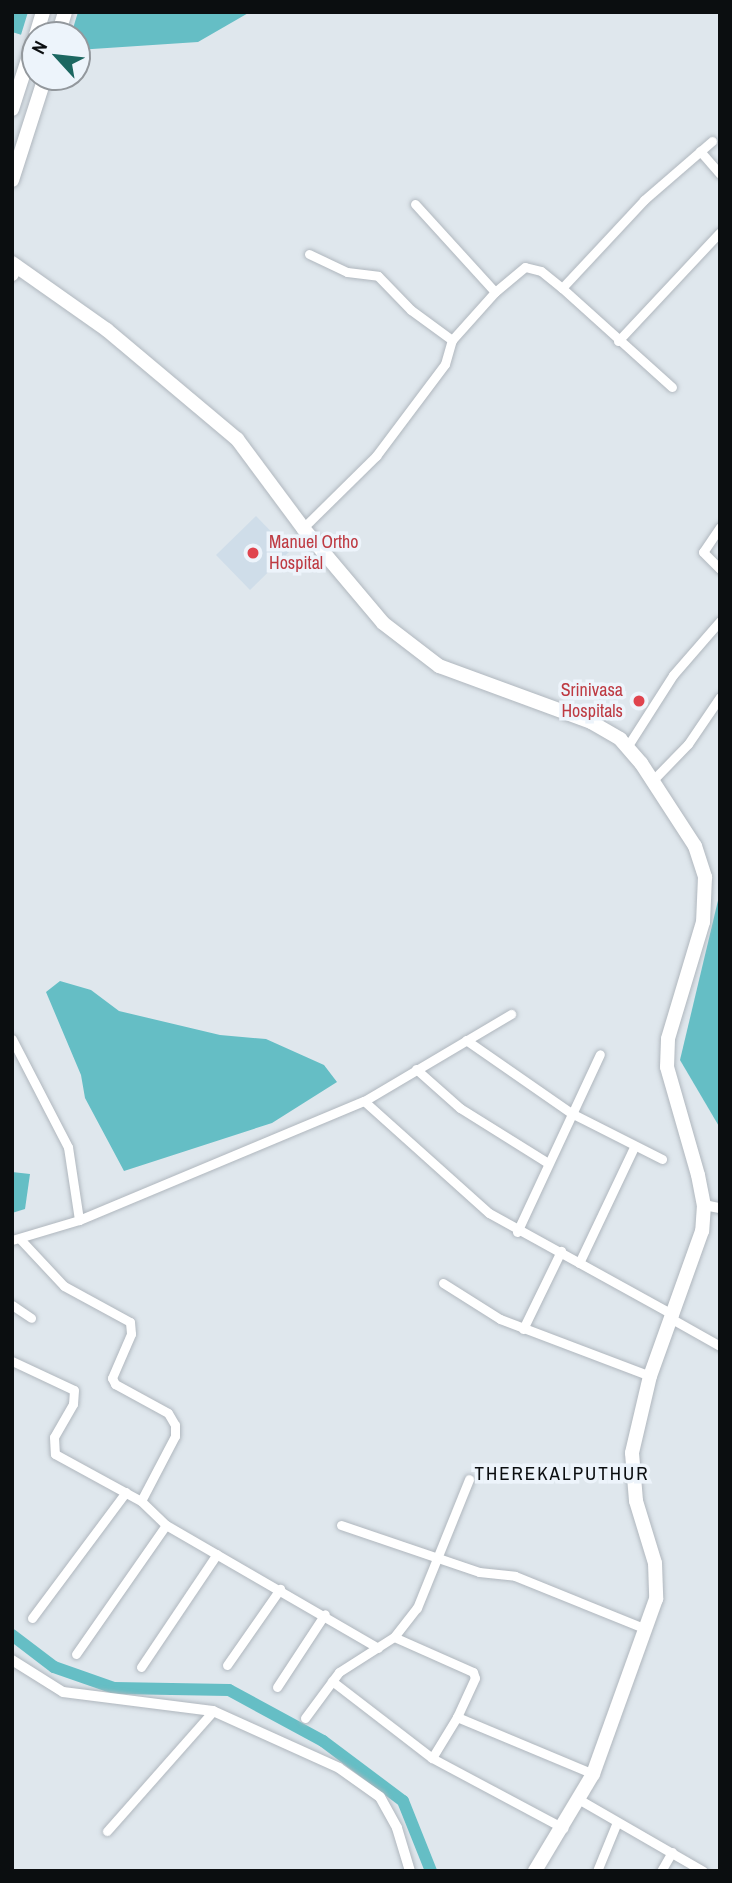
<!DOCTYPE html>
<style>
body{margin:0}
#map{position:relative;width:732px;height:1883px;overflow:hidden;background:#dfe7ed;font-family:"Archivo Narrow",sans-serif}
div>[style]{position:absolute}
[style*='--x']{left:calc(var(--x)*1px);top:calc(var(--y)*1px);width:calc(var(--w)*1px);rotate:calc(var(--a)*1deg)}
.built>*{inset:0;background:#cfdde9}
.water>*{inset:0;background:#65bec5}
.pier>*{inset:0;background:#dfe7ed}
.canal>*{height:12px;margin:-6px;padding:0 6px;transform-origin:6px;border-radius:6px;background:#65bec5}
.roads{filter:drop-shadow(0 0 2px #b0b7be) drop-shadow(0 0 2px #b0b7be)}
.minor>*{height:9px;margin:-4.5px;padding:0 4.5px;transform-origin:4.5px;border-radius:4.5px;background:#fff}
.tertiary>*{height:10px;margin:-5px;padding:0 5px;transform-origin:5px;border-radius:5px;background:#fff}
.primary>*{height:14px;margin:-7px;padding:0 7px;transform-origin:7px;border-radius:7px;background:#fff}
.trunk>*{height:14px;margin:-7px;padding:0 7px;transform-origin:7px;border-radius:7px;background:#fff}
.dots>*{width:19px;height:19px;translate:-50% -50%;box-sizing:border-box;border:4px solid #edf4fb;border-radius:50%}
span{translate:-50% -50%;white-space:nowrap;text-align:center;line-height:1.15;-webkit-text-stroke:7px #edf4fb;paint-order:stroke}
.health-label{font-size:18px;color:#be3a42}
.left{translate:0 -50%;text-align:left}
.right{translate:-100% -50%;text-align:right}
.neighbourhood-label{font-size:19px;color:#0b0e10;letter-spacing:2px}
.frame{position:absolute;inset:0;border:14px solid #0b0e10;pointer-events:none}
.north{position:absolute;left:21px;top:21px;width:70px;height:70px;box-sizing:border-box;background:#edf4fb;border:2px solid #93989d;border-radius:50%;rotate:297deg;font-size:19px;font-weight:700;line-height:28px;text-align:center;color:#0b0e10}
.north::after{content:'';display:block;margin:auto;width:24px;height:32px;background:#1c6761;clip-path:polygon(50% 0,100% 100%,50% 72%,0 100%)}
</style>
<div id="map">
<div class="built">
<i style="clip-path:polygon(256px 516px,290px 551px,250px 590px,216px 555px)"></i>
</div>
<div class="water">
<i style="clip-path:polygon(12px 12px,250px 12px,198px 42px,77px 50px,77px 35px,35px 35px,35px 39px,12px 32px)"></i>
<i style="clip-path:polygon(720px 892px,720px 1128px,680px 1060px)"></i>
<i style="clip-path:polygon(60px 981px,91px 990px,119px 1011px,220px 1035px,266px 1039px,324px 1065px,337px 1082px,272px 1123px,124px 1171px,85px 1098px,81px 1075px,46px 992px)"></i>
<i style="clip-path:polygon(12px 1172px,30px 1174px,25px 1209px,12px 1213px)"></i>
</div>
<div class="pier">
<i style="clip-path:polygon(28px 12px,78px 12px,71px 35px,35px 35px,35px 43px,20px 38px)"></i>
</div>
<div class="canal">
<i style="--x:12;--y:1635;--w:53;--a:37.3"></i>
<i style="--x:54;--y:1667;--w:64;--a:19.3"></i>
<i style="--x:114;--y:1688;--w:115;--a:1"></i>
<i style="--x:229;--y:1690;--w:107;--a:28.5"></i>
<i style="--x:323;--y:1741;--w:100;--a:36.9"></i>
<i style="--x:403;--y:1801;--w:75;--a:68.2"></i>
</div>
<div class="roads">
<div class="minor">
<i style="--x:700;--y:151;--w:30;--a:49"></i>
<i style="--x:415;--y:204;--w:119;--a:47.7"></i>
<i style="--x:309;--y:254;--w:42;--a:25.3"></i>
<i style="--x:347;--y:272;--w:31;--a:7"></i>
<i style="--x:378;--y:276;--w:47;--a:45.9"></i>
<i style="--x:411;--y:310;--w:51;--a:36.2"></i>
<i style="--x:562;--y:288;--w:148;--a:42"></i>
<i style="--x:618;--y:341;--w:149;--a:-46.9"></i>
<i style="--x:720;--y:527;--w:30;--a:124"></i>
<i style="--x:703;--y:552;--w:24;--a:45"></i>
<i style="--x:303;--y:528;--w:103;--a:-44.6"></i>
<i style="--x:376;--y:456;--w:115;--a:-53.1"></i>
<i style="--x:445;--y:364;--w:25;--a:-74"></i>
<i style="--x:452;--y:340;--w:64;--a:-48.1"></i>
<i style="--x:495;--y:292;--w:39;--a:-40"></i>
<i style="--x:525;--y:267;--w:16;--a:14"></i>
<i style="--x:541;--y:271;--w:27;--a:39"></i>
<i style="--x:562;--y:288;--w:120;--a:-47"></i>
<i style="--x:644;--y:200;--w:90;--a:-40.9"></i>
<i style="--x:627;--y:747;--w:85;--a:-57.4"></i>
<i style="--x:673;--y:675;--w:72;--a:-49"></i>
<i style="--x:653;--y:780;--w:50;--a:-45.8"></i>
<i style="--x:688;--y:744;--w:57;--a:-55.8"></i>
<i style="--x:12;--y:1039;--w:122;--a:62.6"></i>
<i style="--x:68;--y:1147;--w:74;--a:81.4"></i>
<i style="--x:466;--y:1040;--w:128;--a:34.8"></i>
<i style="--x:571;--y:1113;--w:102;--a:26.8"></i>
<i style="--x:416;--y:1069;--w:59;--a:41.6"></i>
<i style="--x:460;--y:1108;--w:104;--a:32"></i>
<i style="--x:364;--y:1101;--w:168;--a:41.9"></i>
<i style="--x:489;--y:1213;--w:211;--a:28.9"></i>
<i style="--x:517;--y:1232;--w:196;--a:-65"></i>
<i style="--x:20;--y:1239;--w:64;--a:46.9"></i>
<i style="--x:64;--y:1286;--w:75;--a:28.6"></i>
<i style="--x:130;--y:1322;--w:12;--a:85"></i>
<i style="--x:131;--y:1334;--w:48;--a:113.4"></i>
<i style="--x:112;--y:1378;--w:7;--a:63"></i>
<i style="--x:115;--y:1384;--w:60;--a:28.7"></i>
<i style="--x:168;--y:1413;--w:14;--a:60"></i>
<i style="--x:175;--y:1425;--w:11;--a:90"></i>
<i style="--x:175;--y:1436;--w:73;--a:117.6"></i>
<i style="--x:12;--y:1240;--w:70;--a:-16.6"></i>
<i style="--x:79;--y:1220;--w:309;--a:-22.7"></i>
<i style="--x:364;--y:1101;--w:171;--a:-30.6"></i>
<i style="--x:579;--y:1263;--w:128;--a:-64.6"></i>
<i style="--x:443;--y:1283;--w:67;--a:32.3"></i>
<i style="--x:500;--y:1319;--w:160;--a:20.8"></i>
<i style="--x:12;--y:1305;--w:23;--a:34"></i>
<i style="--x:672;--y:1319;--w:55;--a:29.4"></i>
<i style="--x:523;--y:1329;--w:87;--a:-64"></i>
<i style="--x:12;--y:1361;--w:68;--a:25.1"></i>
<i style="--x:74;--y:1390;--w:14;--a:94"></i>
<i style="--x:73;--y:1404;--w:38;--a:120"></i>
<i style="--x:54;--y:1437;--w:17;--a:87"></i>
<i style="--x:55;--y:1454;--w:98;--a:28.7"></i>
<i style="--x:141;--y:1501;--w:35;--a:44"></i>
<i style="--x:166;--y:1525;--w:245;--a:30.1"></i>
<i style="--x:341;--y:1525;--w:146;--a:18.8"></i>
<i style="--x:479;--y:1572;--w:36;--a:6"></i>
<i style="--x:515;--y:1576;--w:141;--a:22"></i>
<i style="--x:32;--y:1618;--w:157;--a:-53.3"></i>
<i style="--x:394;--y:1637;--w:37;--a:-52"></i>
<i style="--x:417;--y:1608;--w:139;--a:-68"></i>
<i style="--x:76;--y:1654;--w:157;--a:-55.1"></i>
<i style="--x:227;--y:1665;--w:93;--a:-55.1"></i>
<i style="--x:141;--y:1667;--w:136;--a:-56.1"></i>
<i style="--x:332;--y:1681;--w:126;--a:37.6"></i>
<i style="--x:432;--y:1758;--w:149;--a:28.1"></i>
<i style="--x:277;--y:1687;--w:87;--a:-56.7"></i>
<i style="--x:305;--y:1718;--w:57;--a:-53.5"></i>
<i style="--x:339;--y:1672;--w:65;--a:-32.5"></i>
<i style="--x:394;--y:1637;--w:86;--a:23.9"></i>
<i style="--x:473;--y:1672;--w:6;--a:72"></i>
<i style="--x:475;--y:1678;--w:43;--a:114.8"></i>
<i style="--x:432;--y:1758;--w:48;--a:-58.6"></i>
<i style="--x:457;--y:1717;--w:147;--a:22.7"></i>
<i style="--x:580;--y:1800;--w:142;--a:30"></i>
<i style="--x:107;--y:1831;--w:160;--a:-48.5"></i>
<i style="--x:597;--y:1871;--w:53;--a:-67.8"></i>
<i style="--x:661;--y:1871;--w:22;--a:-60"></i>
</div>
<div class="tertiary">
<i style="--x:704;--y:1205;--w:16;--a:11"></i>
<i style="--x:12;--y:1660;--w:60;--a:32.1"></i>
<i style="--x:63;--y:1692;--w:151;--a:7.2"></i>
<i style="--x:213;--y:1711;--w:138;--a:24.3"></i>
<i style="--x:339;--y:1768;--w:50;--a:35.3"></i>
<i style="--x:380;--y:1797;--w:35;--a:61"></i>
<i style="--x:397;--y:1828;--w:45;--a:73.2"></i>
</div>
<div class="primary">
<i style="--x:12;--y:263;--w:116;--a:35.2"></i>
<i style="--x:107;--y:330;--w:170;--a:40"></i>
<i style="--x:237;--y:439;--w:111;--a:53.4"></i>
<i style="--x:303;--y:528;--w:124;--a:49.9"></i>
<i style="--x:383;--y:623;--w:71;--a:37.5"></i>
<i style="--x:439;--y:666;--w:162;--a:20.2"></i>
<i style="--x:591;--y:722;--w:34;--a:30"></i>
<i style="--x:620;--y:739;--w:32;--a:49"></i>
<i style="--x:641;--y:763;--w:99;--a:57"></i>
<i style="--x:695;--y:846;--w:33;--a:72"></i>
<i style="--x:705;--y:877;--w:45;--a:92.5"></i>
<i style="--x:703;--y:922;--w:122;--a:106.7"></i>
<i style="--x:668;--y:1039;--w:28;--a:92"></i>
<i style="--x:667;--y:1067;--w:112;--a:74"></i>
<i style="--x:698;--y:1175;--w:31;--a:79"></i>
<i style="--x:704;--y:1205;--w:26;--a:94"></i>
<i style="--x:702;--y:1231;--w:154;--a:109.7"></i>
<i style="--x:650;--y:1376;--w:79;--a:103.2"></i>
<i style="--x:632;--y:1453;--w:48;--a:85.2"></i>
<i style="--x:636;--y:1501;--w:65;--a:73"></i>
<i style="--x:655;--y:1563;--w:36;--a:88"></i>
<i style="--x:656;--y:1599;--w:186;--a:109.8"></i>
<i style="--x:593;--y:1774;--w:113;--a:120.9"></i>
</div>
<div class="trunk">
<i style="--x:36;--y:35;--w:24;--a:-73"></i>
<i style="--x:58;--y:35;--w:24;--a:-73"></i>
<i style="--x:12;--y:109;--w:75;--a:-72.1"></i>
<i style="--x:12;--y:180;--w:108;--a:-72.2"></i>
<i style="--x:12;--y:274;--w:9;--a:-69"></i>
</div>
</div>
<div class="dots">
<i style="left:253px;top:553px;background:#e0444e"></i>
<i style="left:639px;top:701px;background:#e0444e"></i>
</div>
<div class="health-label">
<span class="left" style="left:269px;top:553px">Manuel Ortho<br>Hospital</span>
<span class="right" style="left:623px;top:701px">Srinivasa<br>Hospitals</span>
</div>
<div class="neighbourhood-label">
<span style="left:562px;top:1474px">THEREKALPUTHUR</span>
</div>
<div class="frame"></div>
<div class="north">N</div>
</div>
